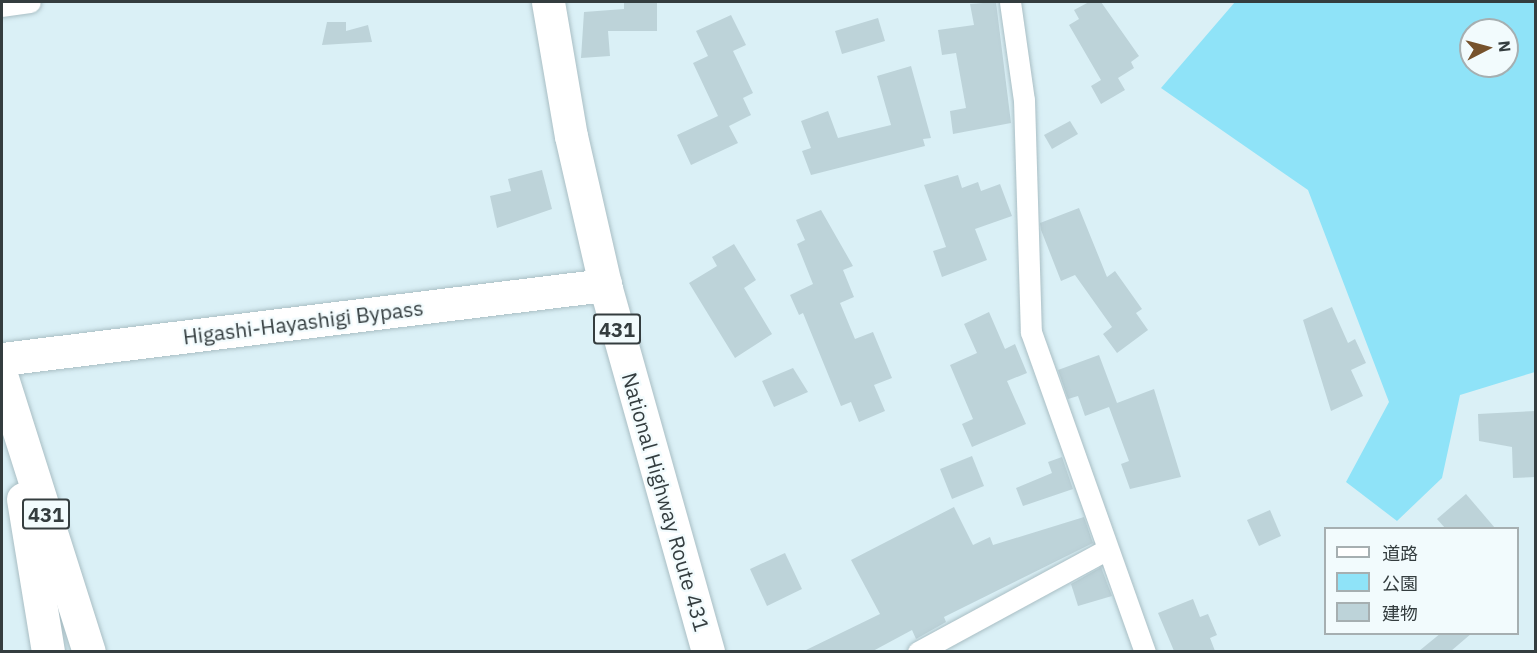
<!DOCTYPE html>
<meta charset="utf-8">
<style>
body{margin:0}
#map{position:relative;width:1537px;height:653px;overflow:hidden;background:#daf0f6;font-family:"IBM Plex Sans","Noto Sans JP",sans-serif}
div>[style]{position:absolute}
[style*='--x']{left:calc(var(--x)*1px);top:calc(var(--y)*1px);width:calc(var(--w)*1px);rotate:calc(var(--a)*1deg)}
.green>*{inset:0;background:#8fe3f8}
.building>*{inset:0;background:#bdd3d9}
.roads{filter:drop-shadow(0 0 2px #a9bec4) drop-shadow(0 0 2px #a9bec4)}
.street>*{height:21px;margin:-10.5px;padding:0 10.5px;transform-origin:10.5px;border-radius:10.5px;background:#fff}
.highway>*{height:33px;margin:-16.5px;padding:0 16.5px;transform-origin:16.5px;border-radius:16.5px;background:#fff}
span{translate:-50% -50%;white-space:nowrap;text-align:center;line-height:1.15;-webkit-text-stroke:4.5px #f2fbfd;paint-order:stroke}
.shield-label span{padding:2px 4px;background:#f2fbfd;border:2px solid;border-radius:4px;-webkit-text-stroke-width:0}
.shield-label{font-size:20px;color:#343d3f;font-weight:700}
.street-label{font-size:21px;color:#343d3f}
.frame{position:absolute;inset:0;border:3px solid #343d3f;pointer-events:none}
.legend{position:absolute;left:1324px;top:527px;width:195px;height:108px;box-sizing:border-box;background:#f2fbfd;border:2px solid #a6afb1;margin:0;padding:8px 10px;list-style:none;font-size:18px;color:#343d3f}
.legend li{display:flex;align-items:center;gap:12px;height:30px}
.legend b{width:30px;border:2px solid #a6afb1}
.north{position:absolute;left:1459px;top:18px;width:60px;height:60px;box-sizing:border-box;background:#f2fbfd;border:2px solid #a6afb1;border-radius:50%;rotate:84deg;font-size:16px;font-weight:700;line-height:24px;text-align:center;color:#343d3f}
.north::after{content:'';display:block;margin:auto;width:21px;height:27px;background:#76522c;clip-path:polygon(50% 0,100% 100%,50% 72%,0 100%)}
</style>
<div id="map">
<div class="green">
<i style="clip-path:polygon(evenodd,1235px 2px,1535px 2px,1535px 372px,1460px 395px,1442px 478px,1397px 521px,1346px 482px,1389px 402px,1308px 190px,1161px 88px,1235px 2px,1471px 30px,1507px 30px,1507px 66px,1471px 66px,1471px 30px)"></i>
</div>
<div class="building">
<i style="clip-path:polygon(624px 2px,657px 2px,657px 31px,608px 31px,610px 56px,581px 58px,584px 12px,624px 9px)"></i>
<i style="clip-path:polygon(996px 2px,1011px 123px,953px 134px,950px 111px,966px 108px,956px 53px,942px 55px,938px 30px,974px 25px,970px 4px)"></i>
<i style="clip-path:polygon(1089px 2px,1101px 2px,1139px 56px,1131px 62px,1134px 68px,1118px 78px,1125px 90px,1101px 104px,1091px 86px,1101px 80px,1069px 25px,1079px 19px,1074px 10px)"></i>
<i style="clip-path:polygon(731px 15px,746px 45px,733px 51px,753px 93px,743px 98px,751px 115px,729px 126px,738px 143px,691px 165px,677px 135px,718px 116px,693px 63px,708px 56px,696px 31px)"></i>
<i style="clip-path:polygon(878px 18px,885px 41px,842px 54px,835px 31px)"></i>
<i style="clip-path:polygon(327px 22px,346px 22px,346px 31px,368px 25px,372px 42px,322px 45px)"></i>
<i style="clip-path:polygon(911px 66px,931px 138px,923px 139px,925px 146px,811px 175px,802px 151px,811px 148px,801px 121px,828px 111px,838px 138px,891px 125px,877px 76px)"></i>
<i style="clip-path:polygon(1070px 121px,1078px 134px,1052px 149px,1044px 135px)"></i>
<i style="clip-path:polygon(542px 170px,552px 209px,497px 228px,490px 196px,511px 191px,508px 179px)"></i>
<i style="clip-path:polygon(958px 175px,962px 188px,978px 182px,981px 191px,1000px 184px,1012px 216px,975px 229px,987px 260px,942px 277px,933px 251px,946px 247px,924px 185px)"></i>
<i style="clip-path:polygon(1079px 208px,1107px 277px,1115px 271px,1142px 309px,1136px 313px,1148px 330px,1117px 353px,1103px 334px,1112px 327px,1075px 275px,1061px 281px,1041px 230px,1040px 223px)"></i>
<i style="clip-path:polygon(821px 210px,853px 266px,843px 270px,854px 297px,840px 303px,855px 339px,873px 332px,892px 378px,874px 385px,885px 411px,859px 422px,851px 402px,841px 406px,803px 313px,799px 315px,790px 295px,813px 284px,797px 244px,805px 240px,796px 220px)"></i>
<i style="clip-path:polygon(734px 244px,756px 280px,744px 288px,772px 334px,735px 358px,689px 283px,717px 266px,712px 257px)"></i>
<i style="clip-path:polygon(1332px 307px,1348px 343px,1355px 339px,1366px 363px,1351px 370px,1363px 396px,1331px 411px,1303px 320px)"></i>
<i style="clip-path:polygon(989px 312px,1005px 349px,1015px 344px,1027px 373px,1007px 381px,1026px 424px,972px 447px,962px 424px,973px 419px,950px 365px,977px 353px,964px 324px)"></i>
<i style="clip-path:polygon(1099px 355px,1117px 403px,1154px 389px,1181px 477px,1130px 489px,1121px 464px,1129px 461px,1109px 407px,1085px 416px,1078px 396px,1068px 399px,1058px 370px)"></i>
<i style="clip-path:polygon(793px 368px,808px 392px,774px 407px,762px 381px)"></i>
<i style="clip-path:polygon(1536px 411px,1536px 477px,1513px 478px,1512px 447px,1479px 441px,1478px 414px)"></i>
<i style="clip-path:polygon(972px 456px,984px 486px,952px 499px,940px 469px)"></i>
<i style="clip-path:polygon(1062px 457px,1073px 489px,1023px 506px,1016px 488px,1052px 473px,1048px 462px)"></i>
<i style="clip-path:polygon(1466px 494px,1495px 528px,1445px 528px,1437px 519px)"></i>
<i style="clip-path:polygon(954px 507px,973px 545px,990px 537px,993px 545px,1084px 517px,1093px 543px,944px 617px,946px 622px,916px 639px,912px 630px,873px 651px,804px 651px,880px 614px,851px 560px)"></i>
<i style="clip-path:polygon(1270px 510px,1281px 536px,1259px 546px,1247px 520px)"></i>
<i style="clip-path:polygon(785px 553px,802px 589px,767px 606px,750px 569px)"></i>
<i style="clip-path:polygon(1101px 567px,1112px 596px,1078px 606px,1071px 584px)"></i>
<i style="clip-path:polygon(1193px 599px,1200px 617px,1208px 614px,1217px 635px,1210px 638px,1215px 651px,1174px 651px,1158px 613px)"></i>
<i style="clip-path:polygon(1441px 633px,1472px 633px,1451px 651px,1419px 651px)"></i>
</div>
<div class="roads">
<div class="street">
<i style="--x:1010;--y:2;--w:99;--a:81.9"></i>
<i style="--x:1024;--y:100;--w:232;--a:88.3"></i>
<i style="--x:1031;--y:332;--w:340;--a:70.4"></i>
<i style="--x:2;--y:6;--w:28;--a:-8"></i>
<i style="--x:918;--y:652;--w:214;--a:-28.5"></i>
</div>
<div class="highway">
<i style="--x:548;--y:2;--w:136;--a:80.3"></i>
<i style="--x:571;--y:136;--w:153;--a:77.1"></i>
<i style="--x:605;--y:285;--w:381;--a:74.3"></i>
<i style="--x:2;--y:359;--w:608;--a:-7"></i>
<i style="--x:2;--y:378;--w:287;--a:72.4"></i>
<i style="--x:23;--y:499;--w:155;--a:80.7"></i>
</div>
</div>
<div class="shield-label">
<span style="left:617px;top:329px">431</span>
<span style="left:46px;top:514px">431</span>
</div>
<div class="street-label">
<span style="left:303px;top:322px;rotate:-7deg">Higashi-Hayashigi Bypass</span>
<span style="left:666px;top:502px;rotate:74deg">National Highway Route 431</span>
</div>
<div class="frame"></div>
<ul class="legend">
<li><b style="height:8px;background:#fff"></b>道路</li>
<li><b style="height:16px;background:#8fe3f8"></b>公園</li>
<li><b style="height:16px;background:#bdd3d9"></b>建物</li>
</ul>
<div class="north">N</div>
</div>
